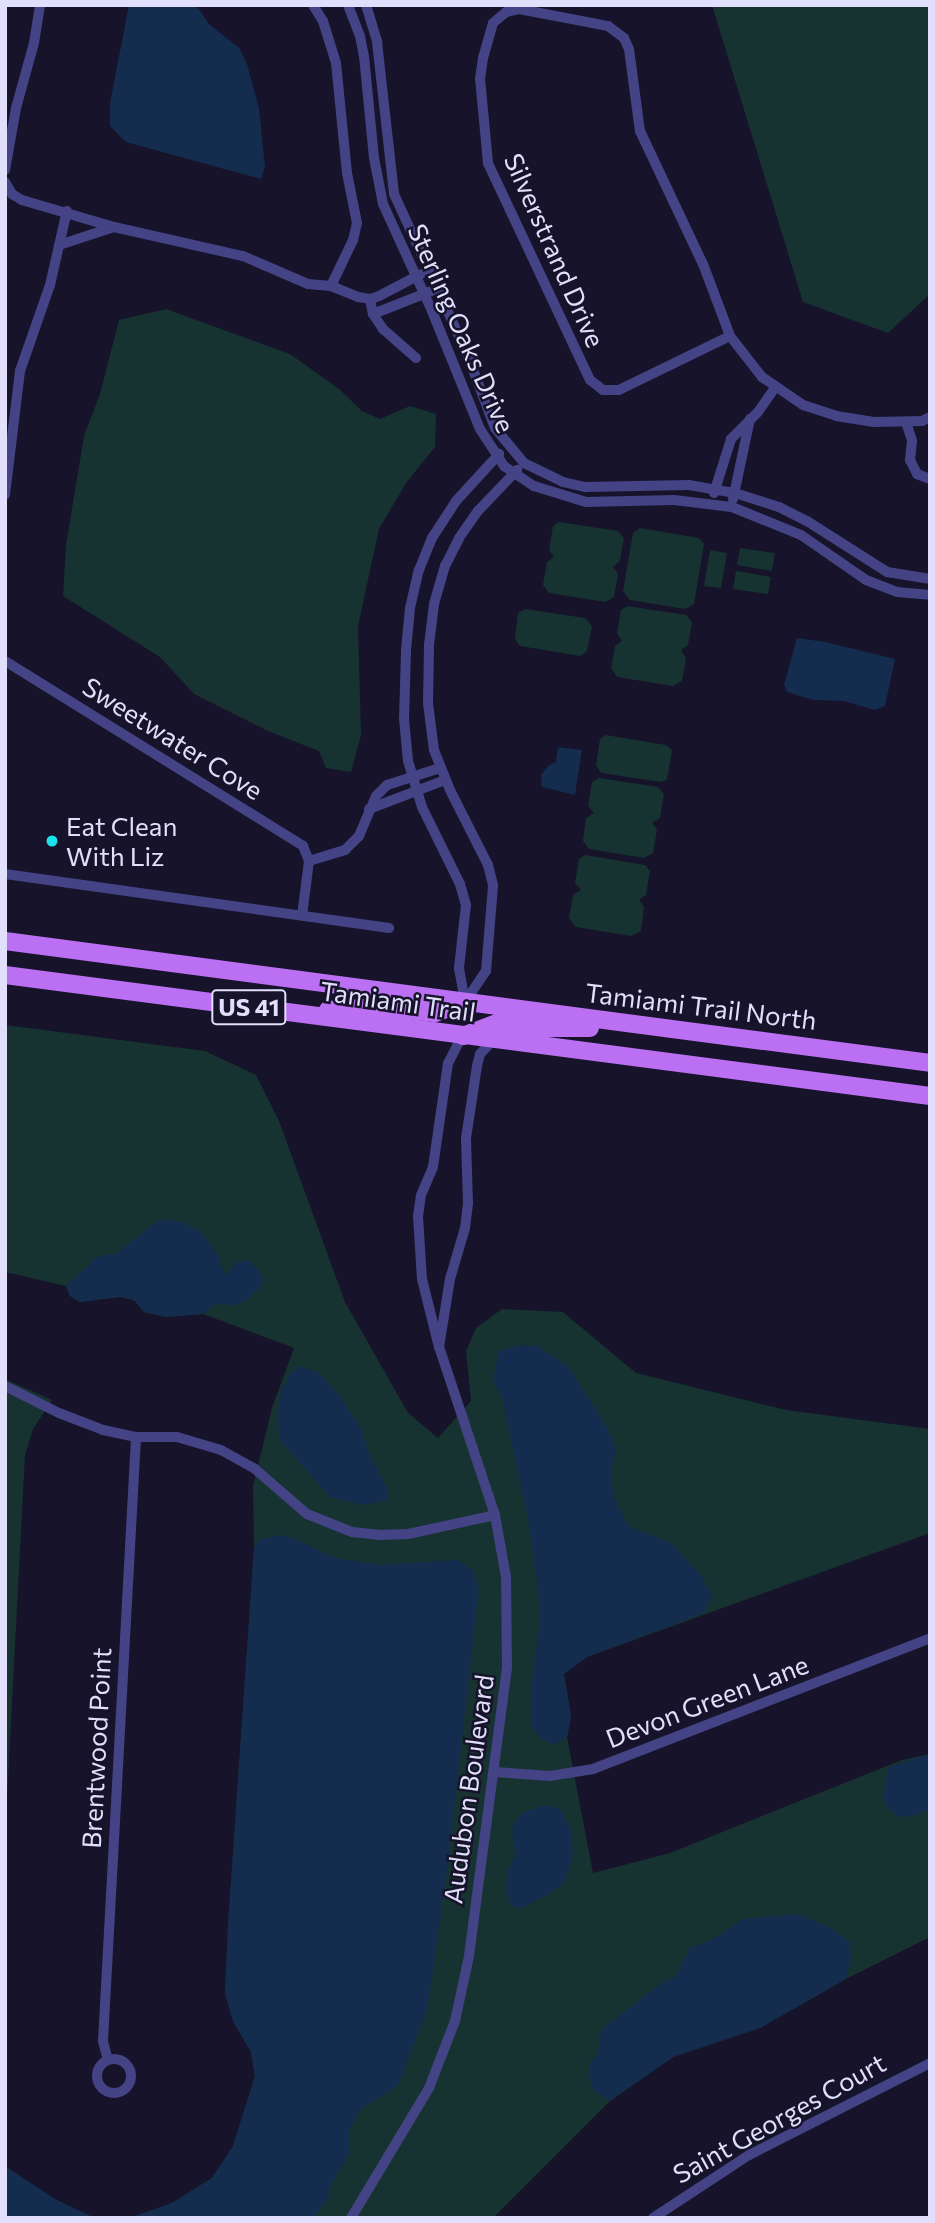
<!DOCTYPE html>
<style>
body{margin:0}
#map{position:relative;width:935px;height:2223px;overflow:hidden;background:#16132a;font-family:Commissioner,sans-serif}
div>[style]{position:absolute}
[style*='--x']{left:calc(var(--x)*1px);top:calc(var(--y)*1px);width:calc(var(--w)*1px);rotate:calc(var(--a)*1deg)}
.green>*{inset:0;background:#173331}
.water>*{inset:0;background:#142c4d}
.minor>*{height:10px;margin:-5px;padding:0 5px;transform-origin:5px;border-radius:5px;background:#434385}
.minor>.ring{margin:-5px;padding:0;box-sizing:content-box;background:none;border:10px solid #434385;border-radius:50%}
.primary>*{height:18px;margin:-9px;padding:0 9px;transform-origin:9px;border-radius:9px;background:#bb70f3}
.dots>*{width:19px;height:19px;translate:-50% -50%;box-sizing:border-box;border:4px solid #16132a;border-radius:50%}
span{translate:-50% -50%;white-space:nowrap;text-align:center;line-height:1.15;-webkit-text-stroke:5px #16132a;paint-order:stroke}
.shield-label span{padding:2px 5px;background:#16132a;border:2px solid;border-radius:5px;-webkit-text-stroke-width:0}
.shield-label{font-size:24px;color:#e1dffc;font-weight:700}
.street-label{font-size:26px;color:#e1dffc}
.poi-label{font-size:26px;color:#e1dffc}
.left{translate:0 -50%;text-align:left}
.frame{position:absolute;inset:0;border:7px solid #e1dffc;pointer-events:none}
</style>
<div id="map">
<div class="green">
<i style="clip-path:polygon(712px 5px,930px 5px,930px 294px,888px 333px,803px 302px)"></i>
<i style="clip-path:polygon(166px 309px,290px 354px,339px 389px,362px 411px,380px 419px,410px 406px,436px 414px,435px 447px,406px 483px,379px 529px,358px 626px,361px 735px,351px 772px,326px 768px,319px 751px,268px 731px,194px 694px,160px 657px,63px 596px,66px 545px,84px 436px,100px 394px,119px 320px)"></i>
<i style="clip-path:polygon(559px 522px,618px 531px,624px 538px,620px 561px,613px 567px,618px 574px,614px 597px,605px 602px,549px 593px,543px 585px,547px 562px,554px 557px,549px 550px,553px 526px)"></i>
<i style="clip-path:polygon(640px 528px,699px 538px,704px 544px,694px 604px,685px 609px,630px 600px,623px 591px,633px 533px)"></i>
<i style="clip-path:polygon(740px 548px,775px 553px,772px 571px,737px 565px)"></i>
<i style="clip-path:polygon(710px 550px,727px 553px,721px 588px,704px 586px)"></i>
<i style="clip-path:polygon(736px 571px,771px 577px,768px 594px,733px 589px)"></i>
<i style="clip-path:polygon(627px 606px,686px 615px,692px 622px,688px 645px,681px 650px,686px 658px,682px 681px,673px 686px,617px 677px,611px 668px,615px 646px,622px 641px,617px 633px,621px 610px)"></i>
<i style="clip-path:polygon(525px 609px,585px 618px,592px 626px,587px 651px,580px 656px,520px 646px,515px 639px,518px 613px)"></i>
<i style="clip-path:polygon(606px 735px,666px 745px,672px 750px,667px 780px,661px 782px,601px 773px,596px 765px,600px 739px)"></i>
<i style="clip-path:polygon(599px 778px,658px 787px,664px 794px,660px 818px,652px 823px,657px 830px,653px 853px,644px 858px,589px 849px,583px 841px,586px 818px,594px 813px,588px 806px,592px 782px)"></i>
<i style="clip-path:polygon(585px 855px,645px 865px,650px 871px,646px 895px,639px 900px,644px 907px,641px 931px,631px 936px,576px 927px,569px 918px,573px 895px,581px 890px,575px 883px,579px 859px)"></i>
<i style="clip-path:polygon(5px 1025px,205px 1051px,256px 1075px,279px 1121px,345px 1302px,408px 1413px,438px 1438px,471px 1401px,466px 1351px,476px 1328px,502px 1309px,563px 1312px,636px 1373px,786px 1410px,930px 1429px,930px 1533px,587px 1657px,564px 1674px,571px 1716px,567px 1737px,593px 1873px,670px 1853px,902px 1760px,930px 1754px,930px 1937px,846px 1979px,760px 2028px,673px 2057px,610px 2101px,493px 2218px,130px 2218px,172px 2203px,212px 2178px,233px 2146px,255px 2076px,251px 2052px,233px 2021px,225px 1994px,228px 1925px,254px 1548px,253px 1486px,272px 1408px,294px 1348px,203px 1314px,165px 1317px,144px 1312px,134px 1300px,120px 1297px,80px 1302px,70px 1296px,66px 1286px,5px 1272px)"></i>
<i style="clip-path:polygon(5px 1379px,52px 1400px,33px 1429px,25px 1455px,5px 1837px)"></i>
</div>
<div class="water">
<i style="clip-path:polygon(129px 5px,196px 5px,209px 24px,239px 48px,247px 64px,259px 108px,265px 167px,261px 179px,126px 142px,110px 126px,110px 103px)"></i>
<i style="clip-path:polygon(797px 638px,826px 642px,895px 659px,885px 706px,875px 710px,844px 701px,813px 700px,787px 692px,784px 685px)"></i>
<i style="clip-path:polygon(558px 747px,582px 750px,575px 795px,542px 787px,541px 775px,548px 766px,556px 762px)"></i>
<i style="clip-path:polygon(167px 1219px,182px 1222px,201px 1232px,217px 1253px,225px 1275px,236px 1263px,246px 1260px,257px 1268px,263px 1280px,259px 1288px,245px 1301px,231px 1306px,217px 1303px,203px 1314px,165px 1317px,144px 1312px,134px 1300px,120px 1297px,80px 1302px,70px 1296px,66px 1286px,97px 1257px,117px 1253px,157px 1221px)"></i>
<i style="clip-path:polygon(519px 1345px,537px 1346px,568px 1366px,609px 1431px,616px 1449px,611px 1471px,613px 1495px,628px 1526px,671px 1543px,700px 1574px,712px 1595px,704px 1613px,587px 1657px,564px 1674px,571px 1716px,567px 1737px,555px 1744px,542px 1740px,532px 1727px,531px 1687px,540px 1620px,538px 1588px,527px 1514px,502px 1399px,493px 1380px,499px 1351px)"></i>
<i style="clip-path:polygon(300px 1366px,319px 1373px,343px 1400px,361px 1429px,369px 1454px,388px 1489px,388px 1500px,362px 1505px,330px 1497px,281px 1442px,277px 1418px,281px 1392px,290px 1374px)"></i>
<i style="clip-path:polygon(279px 1535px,296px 1539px,335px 1558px,380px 1565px,457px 1560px,472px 1569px,479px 1588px,447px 1871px,427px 2010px,398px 2086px,360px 2109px,349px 2131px,350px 2152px,329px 2189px,328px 2199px,314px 2218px,130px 2218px,172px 2203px,212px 2178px,233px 2146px,255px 2076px,251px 2052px,233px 2021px,225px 1994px,228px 1925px,254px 1548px,260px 1539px)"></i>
<i style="clip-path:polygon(930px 1754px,930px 1809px,911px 1817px,899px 1816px,888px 1809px,883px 1797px,889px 1767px)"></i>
<i style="clip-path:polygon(545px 1805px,561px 1810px,571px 1830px,573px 1857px,568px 1871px,565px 1882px,544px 1897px,521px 1908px,511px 1906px,506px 1890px,507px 1873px,515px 1855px,512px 1827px,522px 1813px)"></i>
<i style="clip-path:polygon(798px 1914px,831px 1928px,850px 1942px,851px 1958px,846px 1979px,760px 2028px,673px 2057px,610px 2101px,594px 2091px,588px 2076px,591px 2060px,598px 2055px,601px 2030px,660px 1984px,676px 1976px,690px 1948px,713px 1939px,743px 1919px)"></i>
<i style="clip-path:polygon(8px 2168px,55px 2199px,95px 2218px,5px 2218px,5px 2170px)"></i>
</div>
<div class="minor">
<i style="--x:313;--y:5;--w:19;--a:58"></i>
<i style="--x:323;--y:21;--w:44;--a:72.8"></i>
<i style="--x:336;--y:63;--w:111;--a:84.3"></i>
<i style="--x:347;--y:173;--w:51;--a:78.7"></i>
<i style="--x:357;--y:223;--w:17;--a:103"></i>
<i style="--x:353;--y:240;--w:51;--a:115.6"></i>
<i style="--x:348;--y:5;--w:33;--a:69"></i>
<i style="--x:360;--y:36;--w:20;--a:79"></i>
<i style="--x:364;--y:56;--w:102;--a:84.4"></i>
<i style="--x:374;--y:158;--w:47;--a:78.9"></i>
<i style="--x:383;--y:204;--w:118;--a:65.4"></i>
<i style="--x:432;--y:311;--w:127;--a:67.9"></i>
<i style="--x:480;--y:429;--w:44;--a:57"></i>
<i style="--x:504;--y:466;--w:36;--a:34"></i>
<i style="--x:534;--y:486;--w:54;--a:17.1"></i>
<i style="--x:586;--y:502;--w:88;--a:-1.3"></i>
<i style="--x:674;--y:500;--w:58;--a:6.9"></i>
<i style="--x:732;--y:507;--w:74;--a:22.1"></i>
<i style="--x:801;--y:535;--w:79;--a:34.7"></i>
<i style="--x:866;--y:580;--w:33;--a:21"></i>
<i style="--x:897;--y:592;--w:33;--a:5"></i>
<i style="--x:366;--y:5;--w:39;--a:73"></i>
<i style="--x:377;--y:42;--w:153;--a:83.6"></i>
<i style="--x:394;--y:194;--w:173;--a:65.4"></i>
<i style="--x:466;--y:351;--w:82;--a:69.4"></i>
<i style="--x:495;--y:428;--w:45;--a:50.4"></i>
<i style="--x:524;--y:463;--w:43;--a:26"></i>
<i style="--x:563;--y:482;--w:23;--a:13"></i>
<i style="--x:585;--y:487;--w:104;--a:-1.1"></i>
<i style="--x:689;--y:485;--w:47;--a:9.9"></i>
<i style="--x:735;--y:493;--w:46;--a:17.7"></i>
<i style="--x:779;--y:507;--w:31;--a:27"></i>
<i style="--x:807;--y:521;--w:95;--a:32.5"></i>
<i style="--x:887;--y:572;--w:44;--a:9.2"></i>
<i style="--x:519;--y:9;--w:91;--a:10.8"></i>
<i style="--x:608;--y:26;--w:20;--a:37"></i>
<i style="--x:624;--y:38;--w:12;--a:66"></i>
<i style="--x:629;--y:49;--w:83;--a:82.4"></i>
<i style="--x:640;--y:131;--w:147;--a:64.7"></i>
<i style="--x:703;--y:264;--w:77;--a:69.4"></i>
<i style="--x:730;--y:336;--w:123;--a:154.1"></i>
<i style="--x:619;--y:390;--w:16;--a:180"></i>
<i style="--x:603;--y:390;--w:16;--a:-142"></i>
<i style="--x:590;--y:380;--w:240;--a:-115.2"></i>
<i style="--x:488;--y:163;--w:84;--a:-95.4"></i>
<i style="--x:480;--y:79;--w:21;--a:-82"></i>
<i style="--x:483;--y:58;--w:36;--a:-74"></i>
<i style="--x:493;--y:23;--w:17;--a:-40"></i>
<i style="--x:506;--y:12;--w:13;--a:-13"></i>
<i style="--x:5;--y:170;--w:63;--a:-79.9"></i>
<i style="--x:16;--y:108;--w:67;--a:-74.5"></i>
<i style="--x:34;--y:43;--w:38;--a:-81"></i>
<i style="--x:5;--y:182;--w:14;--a:60"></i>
<i style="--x:12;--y:194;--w:12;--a:31"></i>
<i style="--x:22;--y:200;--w:96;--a:16.4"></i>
<i style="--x:114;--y:227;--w:132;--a:12.7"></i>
<i style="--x:243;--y:256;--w:71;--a:23.3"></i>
<i style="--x:308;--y:284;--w:23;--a:5"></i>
<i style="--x:331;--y:286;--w:29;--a:22"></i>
<i style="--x:358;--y:297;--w:12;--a:9"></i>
<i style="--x:370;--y:299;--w:9;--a:-18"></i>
<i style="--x:379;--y:296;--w:47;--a:-27.6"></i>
<i style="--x:59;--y:245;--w:58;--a:-18.1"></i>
<i style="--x:370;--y:299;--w:15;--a:79"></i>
<i style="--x:373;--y:314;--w:18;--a:56"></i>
<i style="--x:383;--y:329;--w:44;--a:41.3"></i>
<i style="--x:373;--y:314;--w:71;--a:-21.5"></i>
<i style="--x:730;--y:336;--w:52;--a:52"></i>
<i style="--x:762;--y:377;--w:50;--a:34.3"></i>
<i style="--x:803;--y:405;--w:35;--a:18"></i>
<i style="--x:836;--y:416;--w:37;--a:9"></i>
<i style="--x:873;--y:422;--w:49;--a:-1.2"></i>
<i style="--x:922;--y:421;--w:9;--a:-27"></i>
<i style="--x:906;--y:422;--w:20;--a:72"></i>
<i style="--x:912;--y:441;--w:19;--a:96"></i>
<i style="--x:910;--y:460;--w:16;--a:63"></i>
<i style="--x:917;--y:474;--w:14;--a:21"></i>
<i style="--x:714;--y:493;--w:57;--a:-72.5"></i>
<i style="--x:731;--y:439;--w:38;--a:-45"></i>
<i style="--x:758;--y:412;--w:29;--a:-55"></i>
<i style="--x:5;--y:495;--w:125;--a:-83.1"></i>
<i style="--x:20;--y:371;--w:91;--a:-70.8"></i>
<i style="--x:50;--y:285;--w:76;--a:-77.1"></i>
<i style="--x:733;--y:499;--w:82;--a:-78"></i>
<i style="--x:5;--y:661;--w:351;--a:31.8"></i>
<i style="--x:303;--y:846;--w:16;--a:68"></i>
<i style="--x:309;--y:861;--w:55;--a:97.3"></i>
<i style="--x:369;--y:809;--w:81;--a:-20.9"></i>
<i style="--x:309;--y:861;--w:38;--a:-17"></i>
<i style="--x:345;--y:850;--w:20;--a:-45"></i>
<i style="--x:359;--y:836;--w:43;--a:-67"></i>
<i style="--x:376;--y:796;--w:16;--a:-45"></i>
<i style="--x:387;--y:785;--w:56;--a:-17.8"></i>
<i style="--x:5;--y:874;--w:388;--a:8"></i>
<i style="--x:465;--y:1002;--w:35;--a:-100"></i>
<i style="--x:459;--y:968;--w:63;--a:-83.7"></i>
<i style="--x:466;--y:905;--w:22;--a:-106"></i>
<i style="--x:460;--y:884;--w:86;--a:-116.3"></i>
<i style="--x:422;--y:807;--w:48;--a:-106.9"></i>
<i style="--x:408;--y:761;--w:42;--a:-95.4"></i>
<i style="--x:404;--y:719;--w:69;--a:-88.3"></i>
<i style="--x:406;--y:650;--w:42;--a:-84.6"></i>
<i style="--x:410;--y:608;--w:39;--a:-77"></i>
<i style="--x:419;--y:570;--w:35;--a:-68"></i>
<i style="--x:432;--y:538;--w:44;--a:-57"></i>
<i style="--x:456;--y:501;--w:64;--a:-47.5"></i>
<i style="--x:465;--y:1002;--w:37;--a:-56"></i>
<i style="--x:486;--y:971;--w:86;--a:-85.3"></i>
<i style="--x:493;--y:885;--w:21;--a:-104"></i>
<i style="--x:488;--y:865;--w:84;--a:-116.9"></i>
<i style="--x:450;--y:790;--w:43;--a:-111.8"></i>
<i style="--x:434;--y:750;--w:47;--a:-97.3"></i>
<i style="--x:428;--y:703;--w:58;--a:-89"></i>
<i style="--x:429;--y:645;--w:41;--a:-83"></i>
<i style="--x:434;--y:604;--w:40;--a:-74"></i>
<i style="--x:445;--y:566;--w:31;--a:-63"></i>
<i style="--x:459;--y:538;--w:33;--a:-55"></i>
<i style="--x:478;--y:511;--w:57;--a:-46.4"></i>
<i style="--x:462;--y:1036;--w:30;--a:117"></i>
<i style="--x:448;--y:1063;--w:105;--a:98.2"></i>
<i style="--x:433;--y:1167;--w:30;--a:113"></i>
<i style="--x:421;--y:1195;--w:21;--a:98"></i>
<i style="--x:418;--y:1216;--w:63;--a:86.4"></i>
<i style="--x:422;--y:1279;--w:70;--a:76"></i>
<i style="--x:439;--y:1347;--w:69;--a:-80.8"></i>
<i style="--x:450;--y:1279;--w:53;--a:-73.6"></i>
<i style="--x:465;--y:1228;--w:25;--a:-83"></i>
<i style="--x:468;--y:1203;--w:65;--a:-91.8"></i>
<i style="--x:466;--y:1138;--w:73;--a:-81.3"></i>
<i style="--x:477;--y:1066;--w:12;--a:-76"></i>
<i style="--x:480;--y:1054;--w:19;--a:-47"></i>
<i style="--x:5;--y:1386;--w:60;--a:26.6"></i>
<i style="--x:59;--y:1413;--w:47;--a:21.1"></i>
<i style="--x:103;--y:1430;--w:34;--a:12"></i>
<i style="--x:136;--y:1437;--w:41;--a:0"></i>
<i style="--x:177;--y:1437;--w:46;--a:16.5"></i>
<i style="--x:221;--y:1450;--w:39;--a:29"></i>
<i style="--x:255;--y:1469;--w:69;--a:40.9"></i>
<i style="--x:307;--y:1514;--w:48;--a:21.8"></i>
<i style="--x:352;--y:1532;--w:27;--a:6"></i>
<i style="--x:379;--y:1535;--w:29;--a:-2"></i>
<i style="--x:408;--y:1534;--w:89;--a:-12.3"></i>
<i style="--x:495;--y:1772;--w:55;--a:4.2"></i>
<i style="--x:550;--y:1776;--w:44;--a:-9.2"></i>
<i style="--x:593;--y:1769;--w:362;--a:-21.2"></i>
<i class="ring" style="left:97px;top:2059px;width:24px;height:24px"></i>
<i style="--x:108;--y:2060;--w:20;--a:-105"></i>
<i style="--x:103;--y:2041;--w:605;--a:-86.87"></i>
<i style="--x:351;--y:2218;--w:152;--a:-59"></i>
<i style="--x:429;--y:2088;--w:72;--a:-68.8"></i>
<i style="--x:455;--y:2021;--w:66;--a:-77.8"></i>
<i style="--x:469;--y:1956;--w:290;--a:-82.5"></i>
<i style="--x:507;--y:1668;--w:91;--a:-90.6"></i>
<i style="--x:506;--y:1577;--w:63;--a:-100.1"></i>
<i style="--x:495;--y:1515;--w:177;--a:-108.4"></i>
<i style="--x:653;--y:2218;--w:115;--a:-33.3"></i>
<i style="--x:749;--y:2155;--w:203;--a:-26.9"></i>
</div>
<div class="primary">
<i style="--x:5;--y:941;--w:933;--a:7.51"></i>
<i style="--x:5;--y:975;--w:933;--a:7.45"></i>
<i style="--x:328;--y:1010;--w:51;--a:-3.4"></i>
<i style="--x:379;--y:1007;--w:56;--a:6.1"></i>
<i style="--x:435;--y:1013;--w:32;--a:-20"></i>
<i style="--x:463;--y:1036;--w:36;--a:-21"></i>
<i style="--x:497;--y:1023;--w:40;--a:7.1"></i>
<i style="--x:537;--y:1028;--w:53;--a:0"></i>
</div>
<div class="dots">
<i style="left:52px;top:841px;background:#1ce1ec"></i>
</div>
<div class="shield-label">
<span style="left:249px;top:1007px">US 41</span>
</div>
<div class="street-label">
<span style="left:555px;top:250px;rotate:66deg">Silverstrand Drive</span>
<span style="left:462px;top:328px;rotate:66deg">Sterling Oaks Drive</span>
<span style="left:173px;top:738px;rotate:32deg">Sweetwater Cove</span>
<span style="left:398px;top:1001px;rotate:8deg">Tamiami Trail</span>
<span style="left:701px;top:1006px;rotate:7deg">Tamiami Trail North</span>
<span style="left:707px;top:1701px;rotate:-21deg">Devon Green Lane</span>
<span style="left:96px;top:1748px;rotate:-87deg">Brentwood Point</span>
<span style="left:468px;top:1789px;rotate:-82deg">Audubon Boulevard</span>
<span style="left:779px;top:2118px;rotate:-29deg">Saint Georges Court</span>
</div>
<div class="poi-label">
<span class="left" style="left:66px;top:841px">Eat Clean<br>With Liz</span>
</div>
<div class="frame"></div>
</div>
